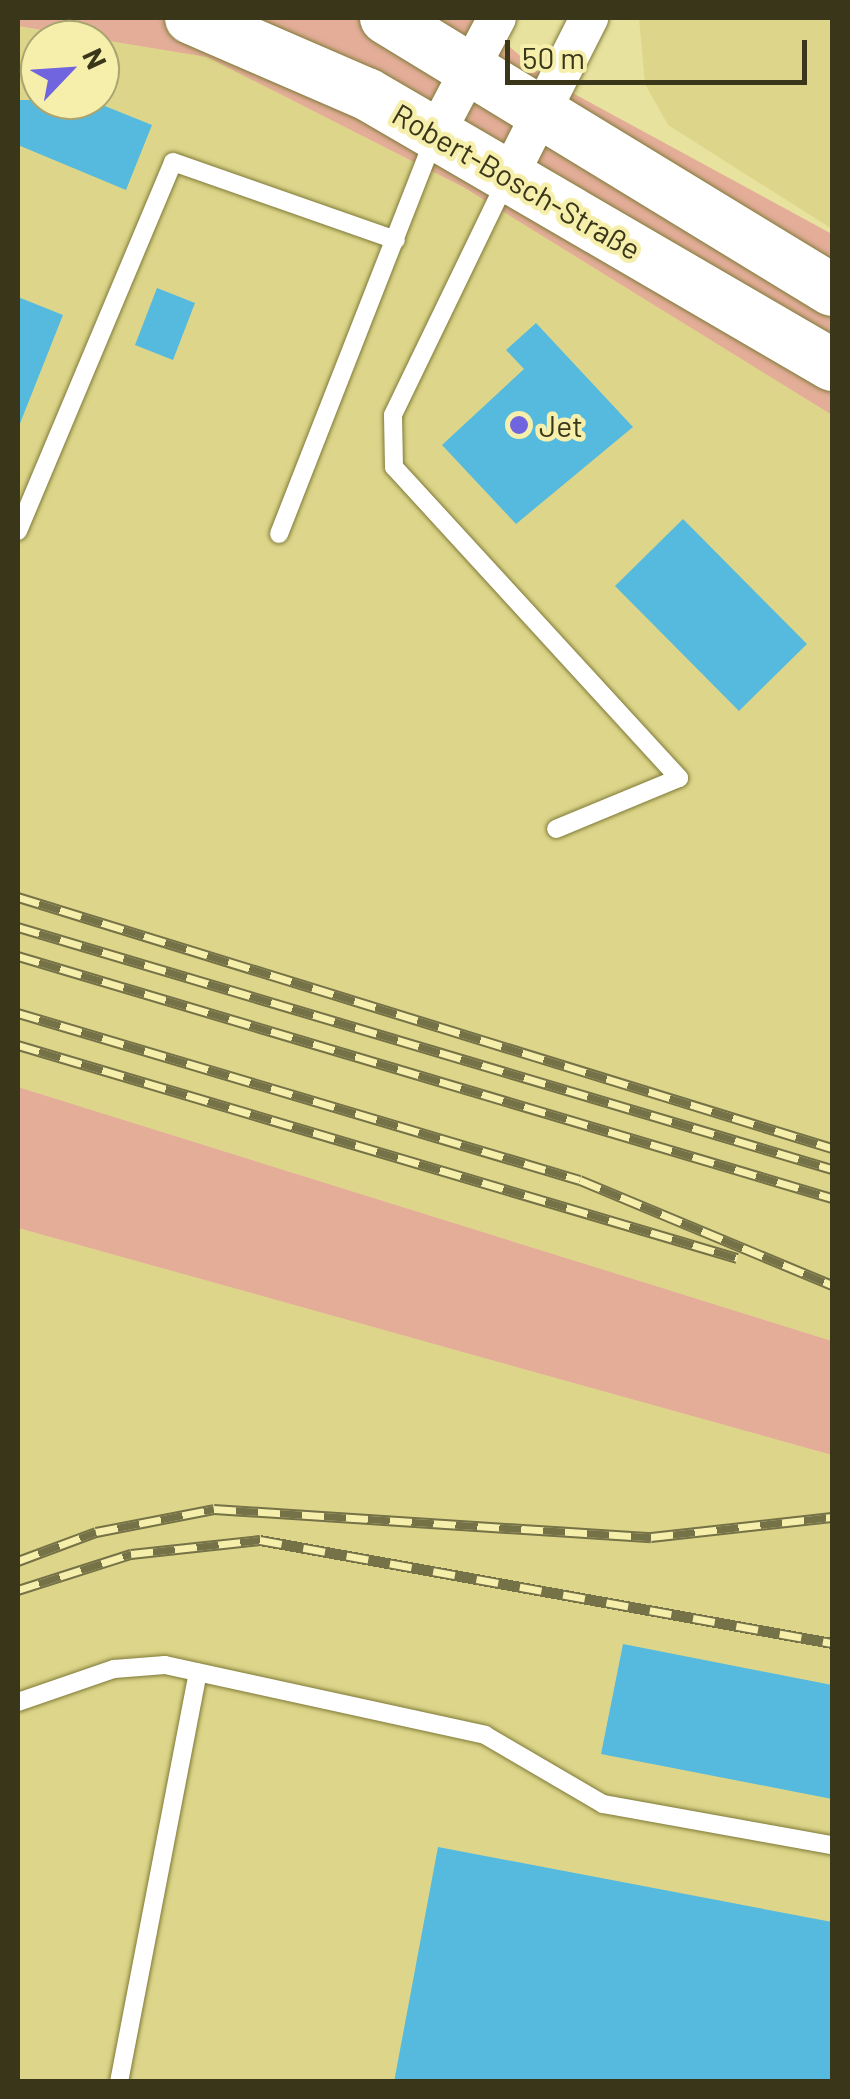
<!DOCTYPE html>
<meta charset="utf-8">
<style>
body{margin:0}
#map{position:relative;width:850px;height:2099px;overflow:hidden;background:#e8e29f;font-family:Barlow,sans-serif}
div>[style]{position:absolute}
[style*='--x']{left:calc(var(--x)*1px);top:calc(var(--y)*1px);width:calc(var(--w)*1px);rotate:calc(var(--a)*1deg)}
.built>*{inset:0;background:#ddd68a}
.green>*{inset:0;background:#e3ad97}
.building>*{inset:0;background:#55badd}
.roads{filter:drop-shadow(0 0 2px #7f7938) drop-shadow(0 0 2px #7f7938)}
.service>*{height:18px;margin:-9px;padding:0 9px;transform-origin:9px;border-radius:9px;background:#fff}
.minor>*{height:38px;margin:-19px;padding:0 19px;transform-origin:19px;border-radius:19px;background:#fff}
.secondary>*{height:52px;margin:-26px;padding:0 26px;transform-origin:26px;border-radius:26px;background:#fff}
.rail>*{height:11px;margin-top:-5.5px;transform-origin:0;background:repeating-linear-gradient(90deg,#f6efab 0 22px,#767248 0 44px);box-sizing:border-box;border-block:2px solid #767248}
.dots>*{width:28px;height:28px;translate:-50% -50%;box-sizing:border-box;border:5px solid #f6efab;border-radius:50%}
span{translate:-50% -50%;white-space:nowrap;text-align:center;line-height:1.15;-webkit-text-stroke:9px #f6efab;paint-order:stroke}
.street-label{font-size:30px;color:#39361a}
.poi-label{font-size:30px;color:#39361a}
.left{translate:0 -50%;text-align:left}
.frame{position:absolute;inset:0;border:20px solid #39361a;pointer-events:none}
.north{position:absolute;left:20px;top:20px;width:100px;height:100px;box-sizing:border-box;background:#f6efab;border:2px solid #aaa571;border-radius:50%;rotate:65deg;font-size:28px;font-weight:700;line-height:40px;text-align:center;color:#39361a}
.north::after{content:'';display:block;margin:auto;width:35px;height:45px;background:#7065df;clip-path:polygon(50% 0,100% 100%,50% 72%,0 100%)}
.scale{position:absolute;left:505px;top:40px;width:302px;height:45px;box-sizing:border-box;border:5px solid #39361a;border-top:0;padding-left:12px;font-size:30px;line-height:35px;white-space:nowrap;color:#39361a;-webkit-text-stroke:8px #f6efab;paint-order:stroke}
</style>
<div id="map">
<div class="built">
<i style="clip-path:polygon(639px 18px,832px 18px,832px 229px,668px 125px,645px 84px)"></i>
<i style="clip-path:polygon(evenodd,18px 26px,207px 56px,463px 187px,832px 415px,832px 1341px,18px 1087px,18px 26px,40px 40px,100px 40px,100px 100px,40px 100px,40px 40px)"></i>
<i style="clip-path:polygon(18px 1228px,832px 1455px,832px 2081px,18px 2081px)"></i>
</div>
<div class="green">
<i style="clip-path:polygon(18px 18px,477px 18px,545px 78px,832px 234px,832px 415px,463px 187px,207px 57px,18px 26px)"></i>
<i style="clip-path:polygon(18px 1087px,832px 1341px,832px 1455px,18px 1228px)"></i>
</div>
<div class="building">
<i style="clip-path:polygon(18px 100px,90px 100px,152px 125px,126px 190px,18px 145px)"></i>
<i style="clip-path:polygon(157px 288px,195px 303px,173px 360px,135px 345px)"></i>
<i style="clip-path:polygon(18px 297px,63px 315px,19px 426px,18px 426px)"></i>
<i style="clip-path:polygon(536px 323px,633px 427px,516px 524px,442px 445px,524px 369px,506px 350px)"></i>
<i style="clip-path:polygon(683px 519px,807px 644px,739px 711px,615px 586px)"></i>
<i style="clip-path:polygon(623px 1644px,832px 1685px,832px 1799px,601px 1754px)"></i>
<i style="clip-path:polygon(438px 1847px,832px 1922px,832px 2082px,394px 2082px)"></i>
</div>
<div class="roads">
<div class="service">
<i style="--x:507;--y:179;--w:262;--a:115.8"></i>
<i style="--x:393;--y:415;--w:52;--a:88.9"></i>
<i style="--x:394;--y:467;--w:422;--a:47.5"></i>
<i style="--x:679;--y:778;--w:133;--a:157.5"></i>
<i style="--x:18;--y:531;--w:400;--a:-67.2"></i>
<i style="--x:173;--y:162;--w:236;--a:19.3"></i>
<i style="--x:279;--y:534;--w:425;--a:-68.6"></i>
<i style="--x:18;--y:1702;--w:102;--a:-19"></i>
<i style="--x:114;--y:1669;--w:51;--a:-4.5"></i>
<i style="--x:165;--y:1665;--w:328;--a:12.3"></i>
<i style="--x:485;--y:1735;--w:137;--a:30.3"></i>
<i style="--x:603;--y:1804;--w:233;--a:10.2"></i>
<i style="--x:119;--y:2082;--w:417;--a:-79.1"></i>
</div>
<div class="minor">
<i style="--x:436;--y:133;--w:130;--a:-62.1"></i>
<i style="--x:511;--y:172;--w:173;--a:-63.1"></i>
</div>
<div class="secondary">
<i style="--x:191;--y:18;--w:192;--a:23.4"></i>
<i style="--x:367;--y:94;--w:538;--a:30.23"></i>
<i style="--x:386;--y:18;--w:522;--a:31.38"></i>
</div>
</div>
<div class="rail">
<i style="--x:18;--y:897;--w:852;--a:17.14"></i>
<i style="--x:18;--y:927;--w:849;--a:16.56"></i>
<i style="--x:18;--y:956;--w:849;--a:16.56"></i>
<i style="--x:18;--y:1013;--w:586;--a:16.55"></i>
<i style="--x:580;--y:1180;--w:273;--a:22.6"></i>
<i style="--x:18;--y:1045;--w:750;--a:16.5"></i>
<i style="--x:18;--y:1561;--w:83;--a:-20.4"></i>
<i style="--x:96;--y:1532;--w:120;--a:-11"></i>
<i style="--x:214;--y:1509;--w:438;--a:3.7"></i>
<i style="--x:651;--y:1537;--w:182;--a:-6.3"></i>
<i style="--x:18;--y:1590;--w:119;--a:-17.7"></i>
<i style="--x:131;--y:1554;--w:130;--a:-6.2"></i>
<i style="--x:260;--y:1540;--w:581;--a:10.21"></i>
</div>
<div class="dots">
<i style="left:519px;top:425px;background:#7065df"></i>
</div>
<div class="street-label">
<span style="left:517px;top:181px;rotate:30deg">Robert-Bosch-Straße</span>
</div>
<div class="poi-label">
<span class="left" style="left:539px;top:425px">Jet</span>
</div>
<div class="frame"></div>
<div class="north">N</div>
<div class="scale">50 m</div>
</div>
